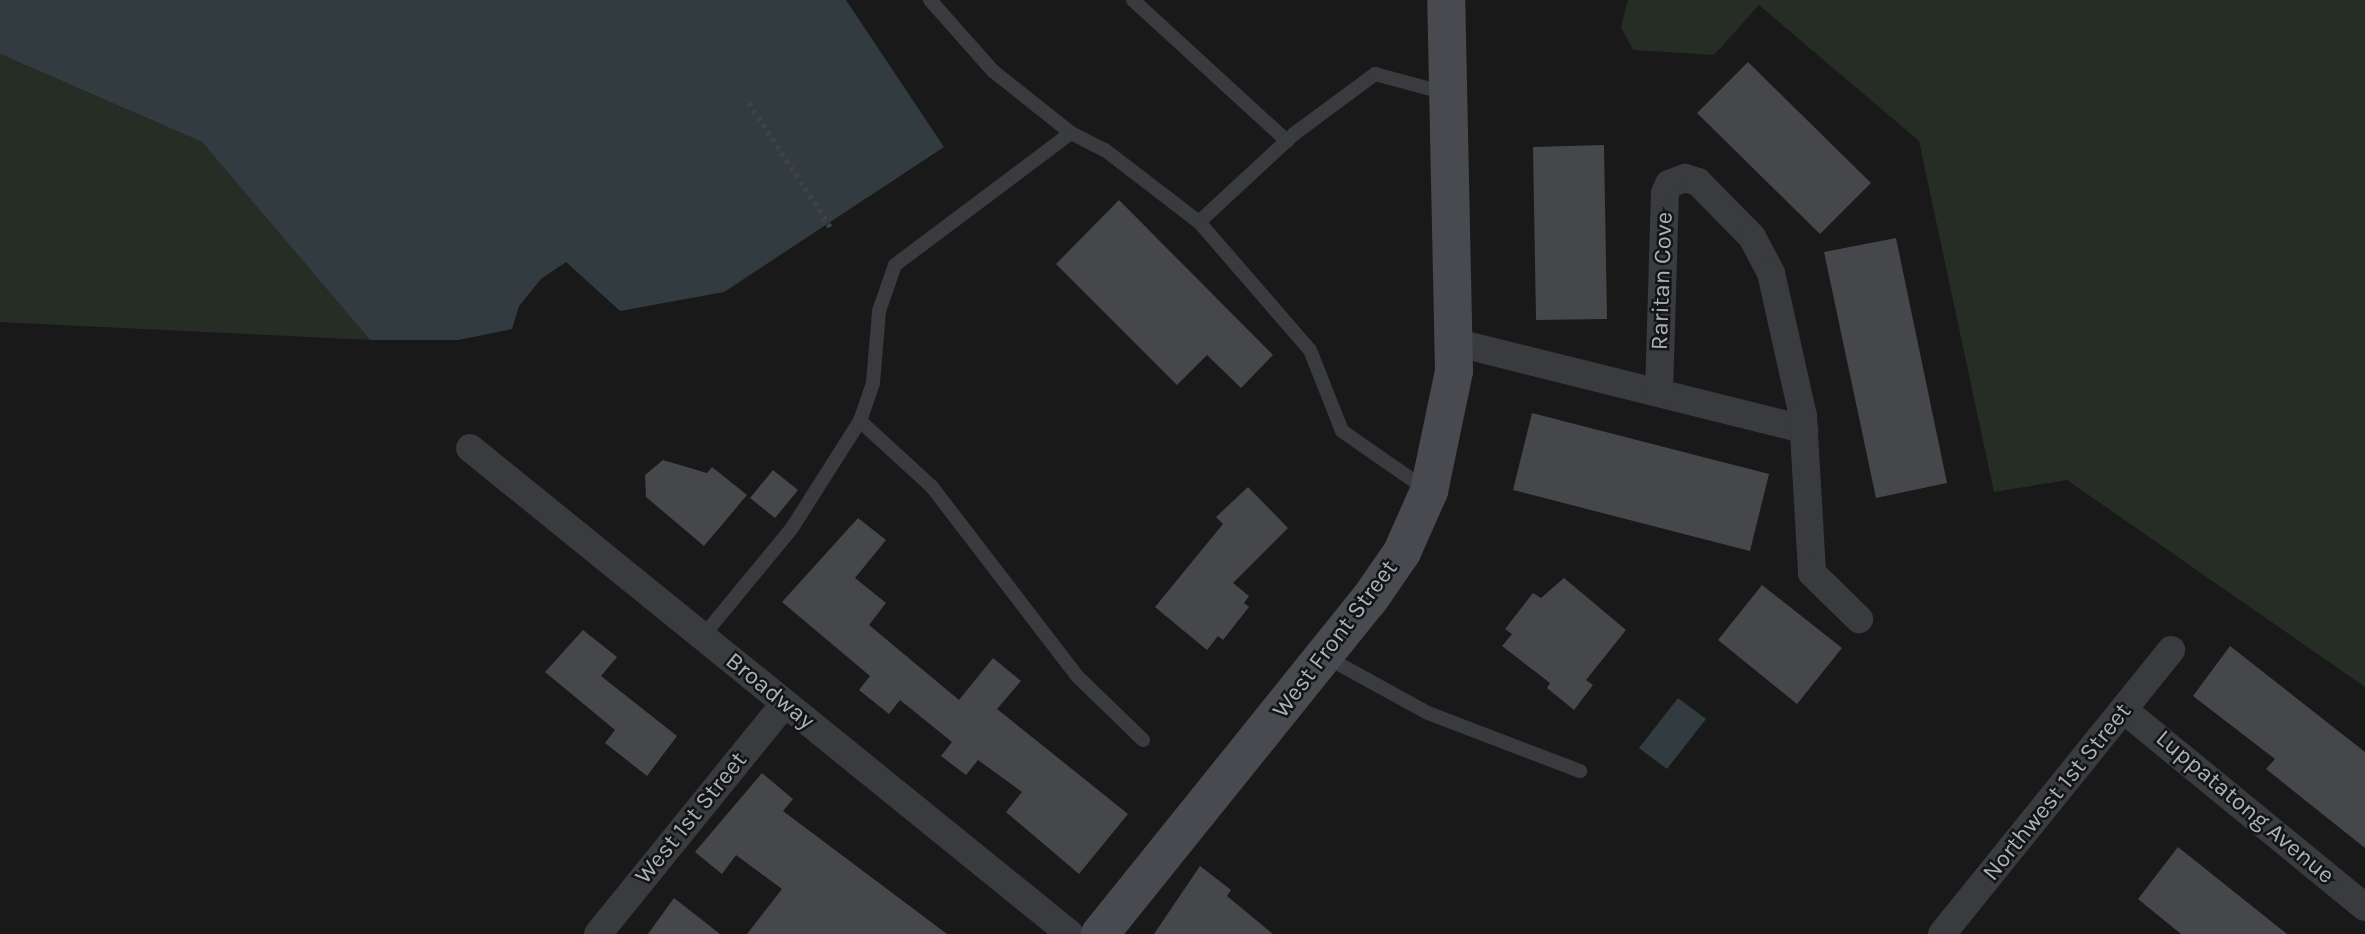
<!DOCTYPE html>
<style>
body{margin:0}
#map{position:relative;width:2365px;height:934px;overflow:hidden;background:#19191a;font-family:Karla,sans-serif}
div>[style]{position:absolute}
[style*='--x']{left:calc(var(--x)*1px);top:calc(var(--y)*1px);width:calc(var(--w)*1px);rotate:calc(var(--a)*1deg)}
.green>*{inset:0;background:#252d25}
.water>*{inset:0;background:#313b40}
.building>*{inset:0;background:#46474a}
.path>*{height:4.5px;margin-top:-2.25px;transform-origin:0;background:repeating-linear-gradient(90deg,#404246 0 3.5px,transparent 0 8.5px)}
.service>*{height:14px;margin:-7px;padding:0 7px;transform-origin:7px;border-radius:7px;background:#3a3b3f}
.minor>*{height:28px;margin:-14px;padding:0 14px;transform-origin:14px;border-radius:14px;background:#3a3b3f}
.secondary>*{height:38px;margin:-19px;padding:0 19px;transform-origin:19px;border-radius:19px;background:#484a4f}
span{translate:-50% -50%;white-space:nowrap;text-align:center;line-height:1.15;-webkit-text-stroke:5px #131415;paint-order:stroke}
.street-label{font-size:24px;color:#acb1b9}
</style>
<div id="map">
<div class="green">
<i style="clip-path:polygon(1628px 0,2365px 0,2365px 687px,2067px 480px,1994px 492px,1919px 141px,1759px 5px,1714px 55px,1633px 50px,1621px 27px)"></i>
<i style="clip-path:polygon(0 54px,202px 142px,370px 340px,0 322px)"></i>
</div>
<div class="water">
<i style="clip-path:polygon(0 0,846px 0,944px 147px,724px 292px,620px 311px,566px 262px,541px 279px,519px 306px,512px 329px,458px 340px,370px 340px,202px 142px,0 54px)"></i>
<i style="clip-path:polygon(1678px 698px,1706px 719px,1667px 769px,1639px 748px)"></i>
</div>
<div class="building">
<i style="clip-path:polygon(1748px 62px,1871px 183px,1820px 234px,1697px 113px)"></i>
<i style="clip-path:polygon(1604px 145px,1607px 319px,1536px 320px,1533px 147px)"></i>
<i style="clip-path:polygon(1119px 200px,1273px 355px,1241px 388px,1207px 355px,1177px 385px,1056px 264px)"></i>
<i style="clip-path:polygon(1896px 238px,1947px 483px,1876px 498px,1824px 252px)"></i>
<i style="clip-path:polygon(1532px 413px,1769px 474px,1750px 551px,1513px 490px)"></i>
<i style="clip-path:polygon(663px 460px,707px 473px,712px 467px,747px 495px,704px 546px,646px 497px,645px 475px)"></i>
<i style="clip-path:polygon(773px 470px,798px 490px,775px 518px,750px 498px)"></i>
<i style="clip-path:polygon(1248px 487px,1288px 528px,1233px 583px,1249px 596px,1244px 603px,1249px 607px,1223px 640px,1218px 636px,1207px 650px,1155px 607px,1223px 524px,1216px 517px)"></i>
<i style="clip-path:polygon(858px 518px,886px 540px,855px 578px,886px 603px,869px 625px,959px 700px,993px 658px,1021px 681px,997px 709px,1128px 814px,1079px 874px,1006px 812px,1022px 792px,978px 760px,966px 775px,941px 756px,952px 742px,900px 700px,889px 714px,859px 690px,870px 676px,782px 602px)"></i>
<i style="clip-path:polygon(1564px 578px,1626px 630px,1586px 680px,1593px 685px,1574px 710px,1547px 688px,1550px 683px,1502px 646px,1512px 634px,1505px 629px,1533px 593px,1541px 598px)"></i>
<i style="clip-path:polygon(1762px 585px,1842px 648px,1797px 704px,1718px 640px)"></i>
<i style="clip-path:polygon(583px 630px,617px 657px,601px 676px,677px 736px,647px 776px,605px 743px,615px 730px,545px 672px)"></i>
<i style="clip-path:polygon(2230px 646px,2365px 752px,2365px 848px,2266px 769px,2275px 759px,2193px 696px)"></i>
<i style="clip-path:polygon(762px 773px,793px 799px,783px 811px,947px 934px,747px 934px,782px 889px,736px 855px,722px 874px,695px 852px)"></i>
<i style="clip-path:polygon(2178px 847px,2287px 934px,2181px 934px,2138px 899px)"></i>
<i style="clip-path:polygon(1200px 866px,1231px 890px,1227px 896px,1273px 934px,1154px 934px)"></i>
<i style="clip-path:polygon(674px 898px,720px 934px,648px 934px)"></i>
</div>
<div class="path">
<i style="--x:749;--y:103;--w:149;--a:56.7"></i>
</div>
<div class="service">
<i style="--x:930;--y:0;--w:95;--a:48.4"></i>
<i style="--x:993;--y:71;--w:100;--a:38.5"></i>
<i style="--x:1133;--y:0;--w:209;--a:42.5"></i>
<i style="--x:1199;--y:222;--w:129;--a:-42.8"></i>
<i style="--x:1294;--y:134;--w:101;--a:-36.5"></i>
<i style="--x:1375;--y:74;--w:73;--a:15"></i>
<i style="--x:860;--y:421;--w:98;--a:42.5"></i>
<i style="--x:932;--y:487;--w:238;--a:52.5"></i>
<i style="--x:1077;--y:676;--w:92;--a:44.1"></i>
<i style="--x:703;--y:636;--w:140;--a:-50.5"></i>
<i style="--x:792;--y:528;--w:127;--a:-57.6"></i>
<i style="--x:860;--y:421;--w:40;--a:-71.1"></i>
<i style="--x:873;--y:383;--w:72;--a:-85.2"></i>
<i style="--x:879;--y:311;--w:49;--a:-70.8"></i>
<i style="--x:895;--y:265;--w:220;--a:-36.9"></i>
<i style="--x:1071;--y:133;--w:38;--a:27"></i>
<i style="--x:1105;--y:150;--w:118;--a:37.5"></i>
<i style="--x:1199;--y:222;--w:169;--a:49.1"></i>
<i style="--x:1310;--y:350;--w:87;--a:68.4"></i>
<i style="--x:1342;--y:431;--w:103;--a:34.8"></i>
<i style="--x:1326;--y:657;--w:116;--a:28.8"></i>
<i style="--x:1428;--y:713;--w:163;--a:20.9"></i>
</div>
<div class="minor">
<i style="--x:1454;--y:342;--w:361;--a:14"></i>
<i style="--x:1659;--y:393;--w:200;--a:-88.3"></i>
<i style="--x:1665;--y:193;--w:10;--a:-66"></i>
<i style="--x:1669;--y:184;--w:17;--a:-21"></i>
<i style="--x:1685;--y:178;--w:14;--a:17"></i>
<i style="--x:1698;--y:182;--w:77;--a:45.5"></i>
<i style="--x:1752;--y:237;--w:41;--a:62.2"></i>
<i style="--x:1771;--y:273;--w:147;--a:77.4"></i>
<i style="--x:1803;--y:416;--w:157;--a:86.7"></i>
<i style="--x:1812;--y:573;--w:66;--a:44.4"></i>
<i style="--x:470;--y:448;--w:772;--a:39.01"></i>
<i style="--x:2124;--y:710;--w:311;--a:39.3"></i>
<i style="--x:598;--y:934;--w:297;--a:-51"></i>
<i style="--x:1942;--y:934;--w:365;--a:-51.1"></i>
</div>
<div class="secondary">
<i style="--x:1100;--y:934;--w:429;--a:-51.2"></i>
<i style="--x:1369;--y:600;--w:58;--a:-55.5"></i>
<i style="--x:1402;--y:552;--w:67;--a:-66.1"></i>
<i style="--x:1429;--y:491;--w:123;--a:-78.2"></i>
<i style="--x:1454;--y:371;--w:371;--a:-91.2"></i>
</div>
<div class="street-label">
<span style="left:1662px;top:281px;rotate:-88deg">Raritan Cove</span>
<span style="left:1335px;top:639px;rotate:-53deg">West Front Street</span>
<span style="left:770px;top:691px;rotate:39deg">Broadway</span>
<span style="left:2057px;top:792px;rotate:-51deg">Northwest 1st Street</span>
<span style="left:2245px;top:807px;rotate:40deg">Luppatatong Avenue</span>
<span style="left:691px;top:818px;rotate:-51deg">West 1st Street</span>
</div>
</div>
